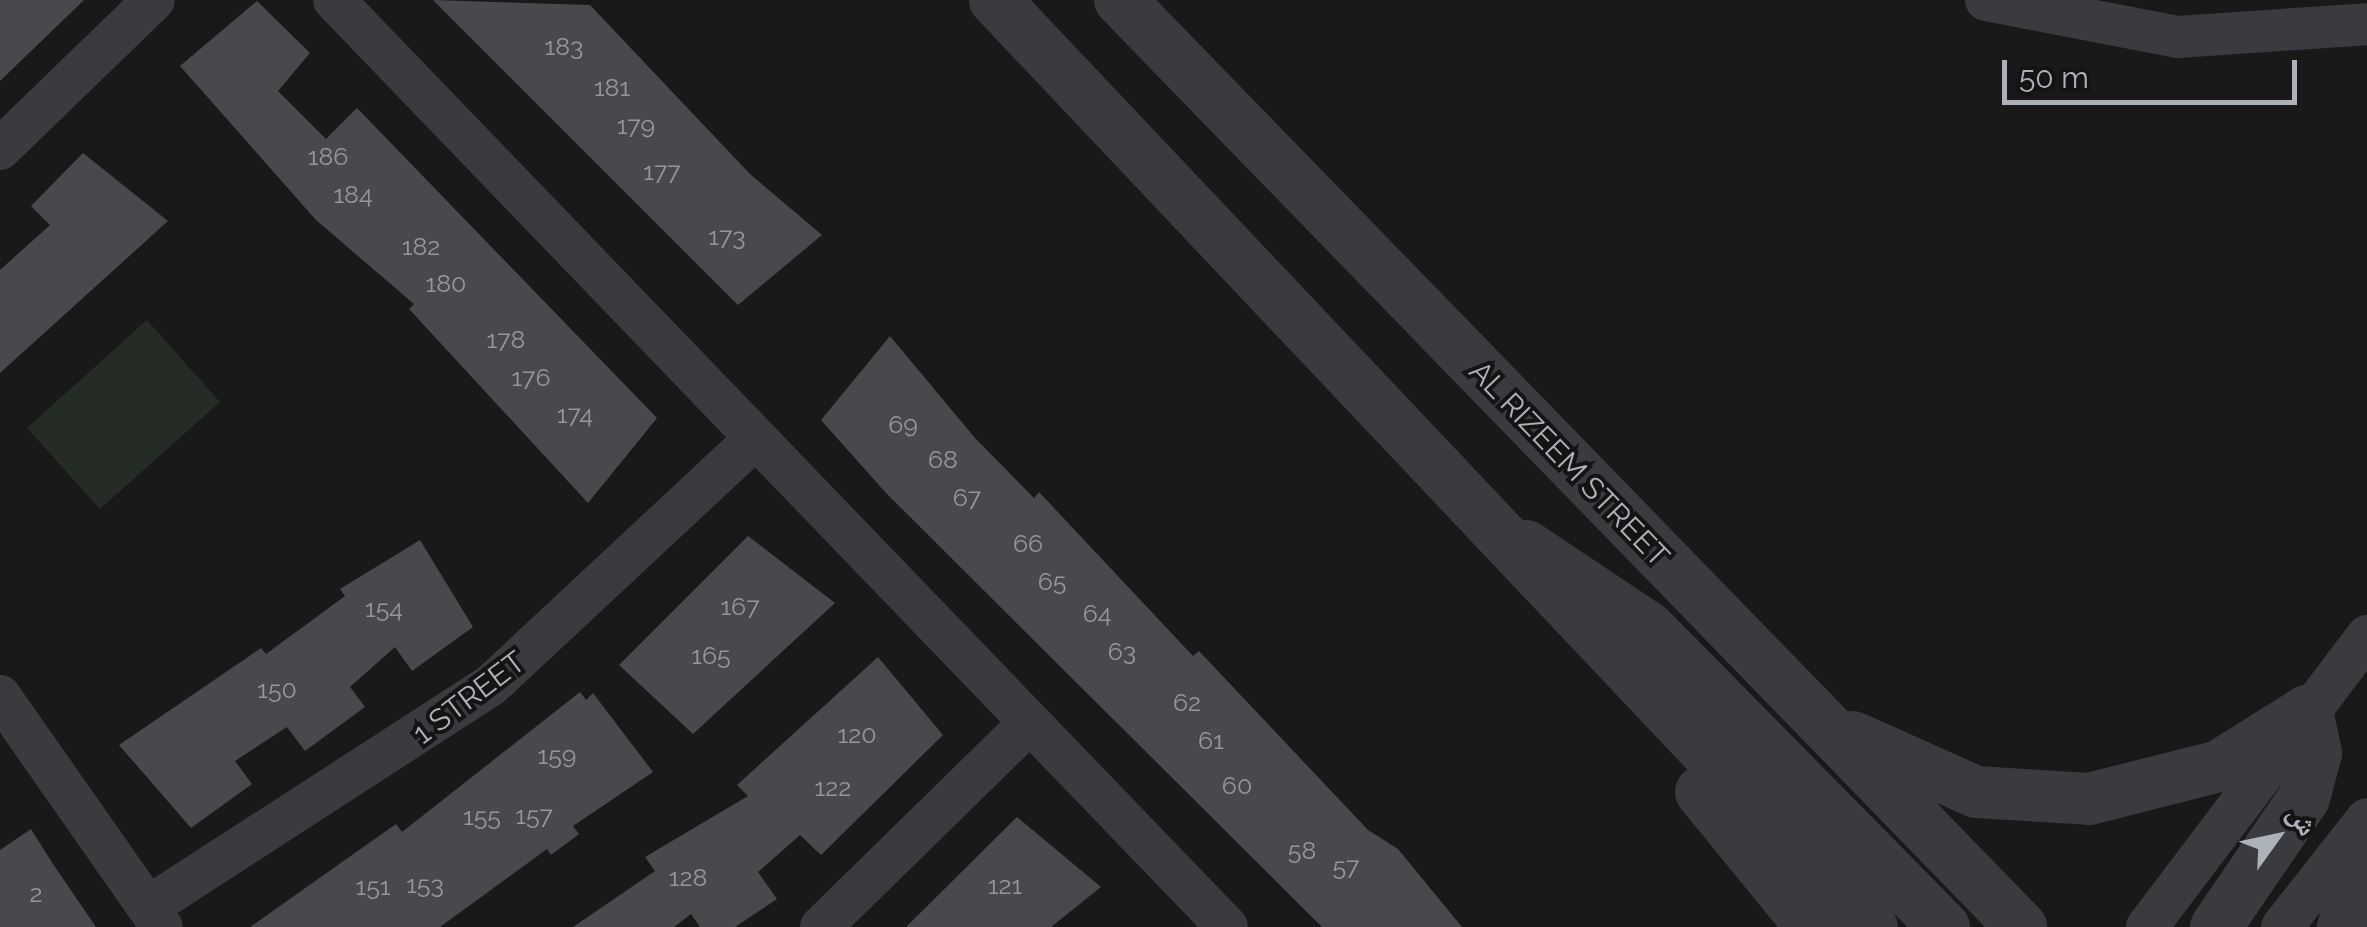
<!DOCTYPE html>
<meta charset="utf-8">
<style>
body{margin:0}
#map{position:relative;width:2367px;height:927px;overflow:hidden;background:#19191a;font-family:Raleway,"Noto Naskh Arabic",sans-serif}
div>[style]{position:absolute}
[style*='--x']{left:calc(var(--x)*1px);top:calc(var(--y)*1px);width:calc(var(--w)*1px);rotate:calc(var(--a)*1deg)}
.green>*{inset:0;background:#252c26}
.building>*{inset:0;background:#48494d}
.minor>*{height:42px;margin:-21px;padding:0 21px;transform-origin:21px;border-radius:21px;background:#3a3b3f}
.tertiary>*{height:52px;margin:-26px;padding:0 26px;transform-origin:26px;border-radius:26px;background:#3a3b3f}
span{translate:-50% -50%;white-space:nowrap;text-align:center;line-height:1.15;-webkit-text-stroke:8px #141415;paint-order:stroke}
.number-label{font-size:25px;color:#94979e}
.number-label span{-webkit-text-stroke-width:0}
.street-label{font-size:30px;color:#adb1b9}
.north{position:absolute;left:2227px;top:787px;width:100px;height:100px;-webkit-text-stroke:8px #141415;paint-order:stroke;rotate:57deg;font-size:28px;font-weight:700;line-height:40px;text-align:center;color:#adb1b9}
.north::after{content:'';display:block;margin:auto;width:35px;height:45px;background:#adb1b9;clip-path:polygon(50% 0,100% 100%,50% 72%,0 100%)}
.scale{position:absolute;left:2002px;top:60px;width:295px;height:45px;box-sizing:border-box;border:5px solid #adb1b9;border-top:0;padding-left:12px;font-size:30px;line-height:35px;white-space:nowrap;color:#adb1b9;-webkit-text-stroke:8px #141415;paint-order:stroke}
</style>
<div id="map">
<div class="green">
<i style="clip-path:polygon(147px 320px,220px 402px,100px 509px,27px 428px)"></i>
</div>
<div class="building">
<i style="clip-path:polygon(0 0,84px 0,0 81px)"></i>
<i style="clip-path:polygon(433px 0,590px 5px,750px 174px,822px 235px,738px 305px)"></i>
<i style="clip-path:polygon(257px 1px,310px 53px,278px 91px,326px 139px,357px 108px,657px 418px,588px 503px,409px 309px,414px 304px,316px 220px,180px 66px)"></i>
<i style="clip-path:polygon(83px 153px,168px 221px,0 373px,0 270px,50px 225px,31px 206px)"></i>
<i style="clip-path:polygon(890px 336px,975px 438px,1034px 498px,1039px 492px,1193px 656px,1199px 651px,1368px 830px,1398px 849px,1462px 927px,1322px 927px,886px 493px,821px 420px)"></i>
<i style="clip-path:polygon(748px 536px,835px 603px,693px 734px,619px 665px)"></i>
<i style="clip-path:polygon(420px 540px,473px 627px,412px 671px,395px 647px,350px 687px,365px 707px,305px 751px,287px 727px,235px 761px,252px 784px,191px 828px,119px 745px,261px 648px,266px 654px,345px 596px,340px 589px)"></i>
<i style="clip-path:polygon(878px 657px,943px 735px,821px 855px,800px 835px,758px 872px,777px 899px,735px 927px,700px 927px,691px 914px,674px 927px,573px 927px,655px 871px,645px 857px,748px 796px,737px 785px)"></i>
<i style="clip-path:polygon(580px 692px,586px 700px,593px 693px,653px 772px,573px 826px,579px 834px,551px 855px,547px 849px,440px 927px,250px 927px,396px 824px,402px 832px)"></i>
<i style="clip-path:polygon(1017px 817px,1101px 887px,1051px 927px,906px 927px)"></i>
<i style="clip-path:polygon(31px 829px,51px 861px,96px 927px,0 927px,0 850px)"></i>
</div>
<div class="minor">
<i style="--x:334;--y:0;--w:1287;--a:46.07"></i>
<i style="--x:1986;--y:0;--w:196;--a:10.9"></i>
<i style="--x:2178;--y:37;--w:189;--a:-3.9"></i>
<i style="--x:0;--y:149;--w:214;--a:-44.1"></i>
<i style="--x:0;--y:696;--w:282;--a:55"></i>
<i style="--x:148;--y:907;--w:407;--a:-32.9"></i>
<i style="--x:490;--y:686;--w:359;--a:-43"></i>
<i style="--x:821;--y:927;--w:286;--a:-44.4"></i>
<i style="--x:2147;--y:927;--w:365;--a:-52.9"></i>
<i style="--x:2282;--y:927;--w:137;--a:-51.8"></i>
</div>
<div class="tertiary">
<i style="--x:995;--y:0;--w:1276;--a:46.59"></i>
<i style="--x:1120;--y:0;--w:1293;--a:45.81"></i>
<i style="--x:1526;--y:546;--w:148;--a:33.7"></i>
<i style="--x:1649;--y:628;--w:420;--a:45.4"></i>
<i style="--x:1853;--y:737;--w:135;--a:24.1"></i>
<i style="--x:1976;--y:792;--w:113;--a:3.5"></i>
<i style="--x:2089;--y:799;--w:134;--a:-14.2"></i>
<i style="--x:2219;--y:766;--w:104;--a:-32"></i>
<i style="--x:2307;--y:711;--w:43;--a:77.9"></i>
<i style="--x:2316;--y:753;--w:47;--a:104.9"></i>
<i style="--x:2304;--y:798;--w:156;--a:124.3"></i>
<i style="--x:1701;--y:792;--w:174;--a:50.8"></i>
<i style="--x:2343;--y:927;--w:91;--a:-74.7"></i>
</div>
<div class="number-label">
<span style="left:564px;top:46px">183</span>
<span style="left:612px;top:87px">181</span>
<span style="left:636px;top:125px">179</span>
<span style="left:328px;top:156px">186</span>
<span style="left:662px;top:171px">177</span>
<span style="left:353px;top:194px">184</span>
<span style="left:727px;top:236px">173</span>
<span style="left:421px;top:246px">182</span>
<span style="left:446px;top:283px">180</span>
<span style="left:506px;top:339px">178</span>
<span style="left:531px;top:377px">176</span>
<span style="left:575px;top:414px">174</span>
<span style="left:903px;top:424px">69</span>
<span style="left:943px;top:459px">68</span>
<span style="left:967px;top:497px">67</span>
<span style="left:1028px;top:543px">66</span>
<span style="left:1052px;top:581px">65</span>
<span style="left:740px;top:606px">167</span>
<span style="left:384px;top:608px">154</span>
<span style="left:1097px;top:613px">64</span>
<span style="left:1122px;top:651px">63</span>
<span style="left:711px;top:655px">165</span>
<span style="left:277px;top:689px">150</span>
<span style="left:1187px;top:702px">62</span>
<span style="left:857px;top:734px">120</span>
<span style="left:1211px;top:740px">61</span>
<span style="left:557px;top:755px">159</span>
<span style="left:1237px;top:785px">60</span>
<span style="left:833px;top:787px">122</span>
<span style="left:534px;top:815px">157</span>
<span style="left:482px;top:816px">155</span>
<span style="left:1302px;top:850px">58</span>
<span style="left:1346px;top:866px">57</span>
<span style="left:688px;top:877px">128</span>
<span style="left:425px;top:884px">153</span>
<span style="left:1005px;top:885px">121</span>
<span style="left:373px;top:886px">151</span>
<span style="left:36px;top:893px">2</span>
</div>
<div class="street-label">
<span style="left:1569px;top:464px;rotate:46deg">AL RIZEEM STREET</span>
<span style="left:469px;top:698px;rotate:-37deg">1 STREET</span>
</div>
<div class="north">ش</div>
<div class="scale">50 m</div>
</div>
